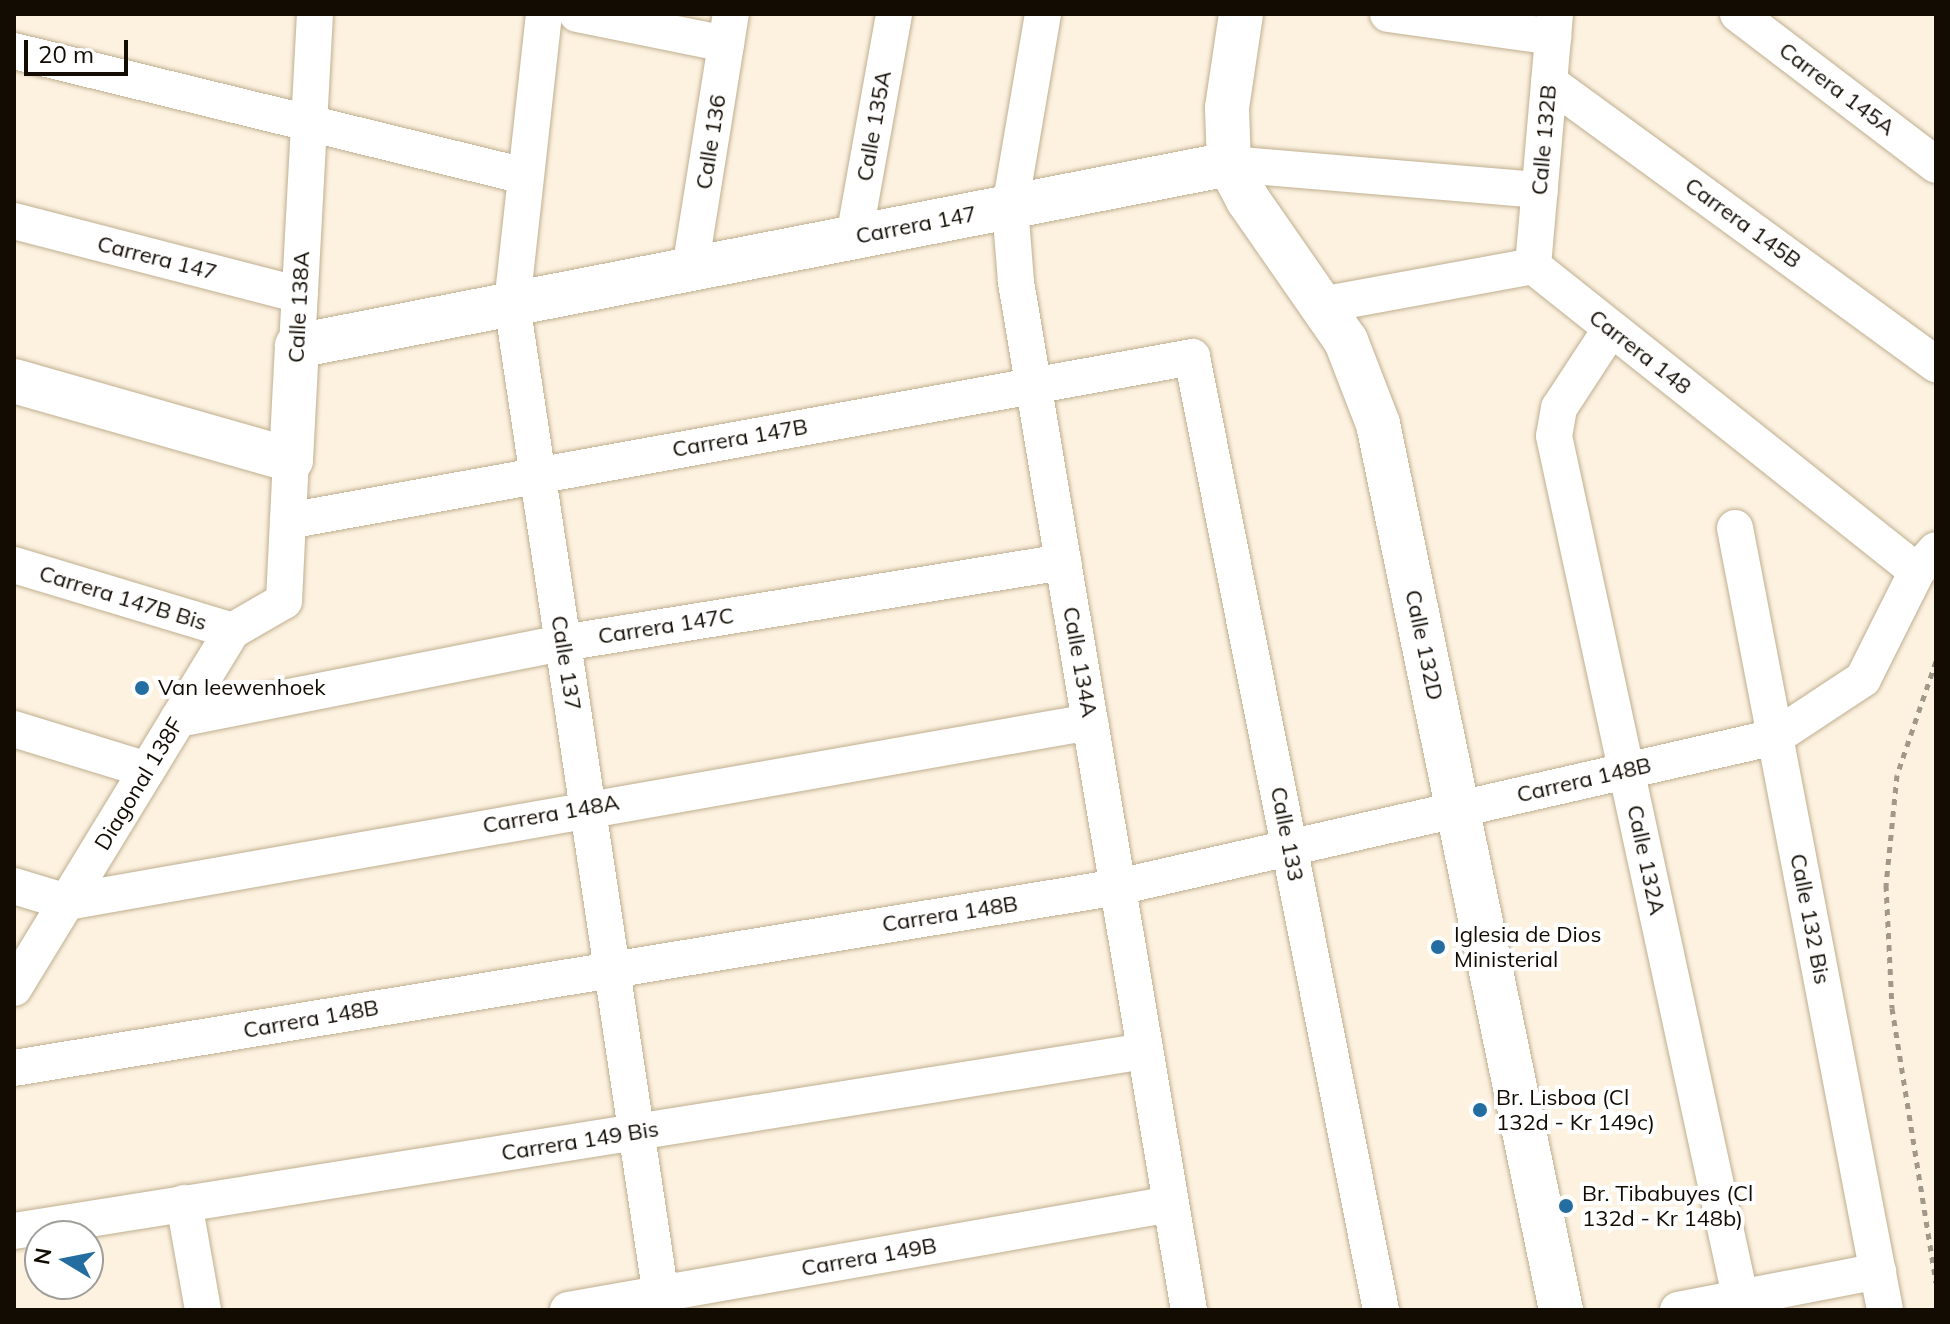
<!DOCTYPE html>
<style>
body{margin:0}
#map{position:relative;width:1950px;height:1324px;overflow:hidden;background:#fdf2e0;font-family:Mulish,sans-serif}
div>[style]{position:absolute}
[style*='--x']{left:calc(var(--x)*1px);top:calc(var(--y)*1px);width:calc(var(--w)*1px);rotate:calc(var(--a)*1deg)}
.path>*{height:5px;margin-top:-2.5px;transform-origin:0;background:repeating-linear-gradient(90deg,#a19889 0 6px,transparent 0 12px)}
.roads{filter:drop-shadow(0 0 2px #bfaf90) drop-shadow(0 0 2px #bfaf90)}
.minor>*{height:36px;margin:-18px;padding:0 18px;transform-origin:18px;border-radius:18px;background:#fff}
.tertiary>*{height:44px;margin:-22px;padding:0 22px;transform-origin:22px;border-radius:22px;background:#fff}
.secondary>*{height:44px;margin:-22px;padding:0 22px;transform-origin:22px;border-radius:22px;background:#fff}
.dots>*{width:22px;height:22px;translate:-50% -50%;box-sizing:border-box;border:4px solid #fff;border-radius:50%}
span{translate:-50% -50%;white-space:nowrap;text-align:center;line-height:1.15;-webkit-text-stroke:8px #fff;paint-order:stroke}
.street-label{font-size:22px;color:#120c03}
.poi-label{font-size:22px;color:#120c03}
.left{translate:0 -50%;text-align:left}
.frame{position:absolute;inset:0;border:16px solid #120c03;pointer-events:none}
.north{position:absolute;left:24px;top:1220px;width:80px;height:80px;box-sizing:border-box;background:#fff;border:2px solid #a09e9a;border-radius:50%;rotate:280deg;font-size:22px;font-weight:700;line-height:32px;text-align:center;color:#120c03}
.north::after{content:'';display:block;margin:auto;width:28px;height:36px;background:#246da1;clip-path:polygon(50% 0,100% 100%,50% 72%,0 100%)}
.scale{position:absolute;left:24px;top:40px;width:104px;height:36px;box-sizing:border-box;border:4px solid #120c03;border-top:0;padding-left:10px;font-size:24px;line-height:28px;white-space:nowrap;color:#120c03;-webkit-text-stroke:6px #fff;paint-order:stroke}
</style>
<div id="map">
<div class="path">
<i style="--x:1936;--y:661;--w:120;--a:108.9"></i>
<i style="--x:1897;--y:775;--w:111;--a:95.7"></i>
<i style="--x:1886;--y:885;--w:123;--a:87.2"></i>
<i style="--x:1892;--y:1008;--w:278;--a:80.9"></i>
</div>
<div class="roads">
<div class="minor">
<i style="--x:544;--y:14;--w:292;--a:96.3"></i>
<i style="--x:512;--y:304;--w:1017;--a:81.46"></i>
<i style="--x:577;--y:14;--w:152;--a:11.4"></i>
<i style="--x:1043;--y:14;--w:196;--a:99.7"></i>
<i style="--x:1010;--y:207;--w:75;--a:85.4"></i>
<i style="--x:1016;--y:282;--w:1042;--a:80.45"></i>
<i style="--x:1388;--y:14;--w:167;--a:7.9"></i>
<i style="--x:1738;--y:14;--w:249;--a:37.3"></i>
<i style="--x:14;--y:51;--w:526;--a:13.75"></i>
<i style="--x:1549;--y:82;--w:479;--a:36.1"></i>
<i style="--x:1229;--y:164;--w:312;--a:4.8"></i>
<i style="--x:14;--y:221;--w:295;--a:14.5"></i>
<i style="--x:854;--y:237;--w:227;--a:-79.8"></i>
<i style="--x:1533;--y:266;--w:253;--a:-85"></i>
<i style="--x:690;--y:269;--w:258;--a:-80.9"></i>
<i style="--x:1321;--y:305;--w:216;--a:-10.4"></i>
<i style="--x:1533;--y:266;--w:490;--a:38.5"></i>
<i style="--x:1610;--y:330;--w:93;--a:123.2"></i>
<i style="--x:1559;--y:408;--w:28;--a:100"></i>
<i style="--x:1554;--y:436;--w:894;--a:77.8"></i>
<i style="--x:297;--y:346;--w:332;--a:-86.9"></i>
<i style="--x:288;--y:521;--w:919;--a:-10.28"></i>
<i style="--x:1192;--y:357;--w:972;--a:78.78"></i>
<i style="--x:1735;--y:528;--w:796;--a:79.14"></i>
<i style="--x:14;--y:565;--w:228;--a:16.8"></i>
<i style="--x:178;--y:719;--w:392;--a:-11.2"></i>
<i style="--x:563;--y:643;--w:507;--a:-9.2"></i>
<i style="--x:14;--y:729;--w:139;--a:17.1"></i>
<i style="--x:14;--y:886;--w:55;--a:16.8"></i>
<i style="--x:67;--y:902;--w:1039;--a:-9.98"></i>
<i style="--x:14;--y:988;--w:418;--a:-58.6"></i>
<i style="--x:232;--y:631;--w:60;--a:-30"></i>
<i style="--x:284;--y:601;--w:141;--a:-87.2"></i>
<i style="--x:14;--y:1068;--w:1119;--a:-9.31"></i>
<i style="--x:1118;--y:887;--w:674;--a:-12.86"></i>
<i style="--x:1775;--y:737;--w:105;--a:-33.4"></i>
<i style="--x:1863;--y:679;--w:121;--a:-63.4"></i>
<i style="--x:1917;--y:571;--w:28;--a:-48"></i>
<i style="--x:184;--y:1203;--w:109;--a:79.9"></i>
<i style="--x:14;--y:1231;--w:1145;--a:-9.04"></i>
<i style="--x:568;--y:1310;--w:612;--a:-9.97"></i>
<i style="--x:1678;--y:1310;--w:204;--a:-11"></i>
</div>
<div class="tertiary">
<i style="--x:14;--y:381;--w:288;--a:15.9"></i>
<i style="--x:291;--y:460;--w:114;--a:-87"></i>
<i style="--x:297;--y:346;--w:950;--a:-11.05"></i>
</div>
<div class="secondary">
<i style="--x:1241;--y:14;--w:95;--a:98.5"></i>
<i style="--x:1227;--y:108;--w:56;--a:88"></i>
<i style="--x:1229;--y:164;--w:41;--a:62.2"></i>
<i style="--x:1248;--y:200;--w:172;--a:55.2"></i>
<i style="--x:1346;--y:341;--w:89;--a:68.9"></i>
<i style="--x:1378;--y:424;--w:905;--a:78.33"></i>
</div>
</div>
<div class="dots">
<i style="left:142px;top:688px;background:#246da1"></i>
<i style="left:1438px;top:947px;background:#246da1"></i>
<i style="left:1480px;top:1110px;background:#246da1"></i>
<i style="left:1566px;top:1206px;background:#246da1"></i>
</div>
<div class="street-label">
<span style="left:1837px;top:89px;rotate:37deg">Carrera 145A</span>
<span style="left:874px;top:126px;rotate:-80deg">Calle 135A</span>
<span style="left:1544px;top:140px;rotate:-85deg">Calle 132B</span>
<span style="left:711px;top:142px;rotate:-81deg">Calle 136</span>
<span style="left:1743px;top:223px;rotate:36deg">Carrera 145B</span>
<span style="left:916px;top:225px;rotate:-11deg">Carrera 147</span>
<span style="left:157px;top:258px;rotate:14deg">Carrera 147</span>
<span style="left:299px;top:307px;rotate:-87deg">Calle 138A</span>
<span style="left:1640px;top:352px;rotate:38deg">Carrera 148</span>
<span style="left:740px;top:438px;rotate:-10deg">Carrera 147B</span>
<span style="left:123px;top:598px;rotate:17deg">Carrera 147B Bis</span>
<span style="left:666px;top:626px;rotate:-9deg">Carrera 147C</span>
<span style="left:1424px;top:645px;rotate:78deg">Calle 132D</span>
<span style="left:1080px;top:662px;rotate:80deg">Calle 134A</span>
<span style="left:566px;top:663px;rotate:81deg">Calle 137</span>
<span style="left:1584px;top:780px;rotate:-13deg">Carrera 148B</span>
<span style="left:139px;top:784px;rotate:-59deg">Diagonal 138F</span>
<span style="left:551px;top:814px;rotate:-10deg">Carrera 148A</span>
<span style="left:1287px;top:834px;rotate:79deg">Calle 133</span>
<span style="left:1646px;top:860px;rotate:78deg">Calle 132A</span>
<span style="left:950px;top:914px;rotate:-9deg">Carrera 148B</span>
<span style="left:1810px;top:919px;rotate:79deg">Calle 132 Bis</span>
<span style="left:311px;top:1019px;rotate:-10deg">Carrera 148B</span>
<span style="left:580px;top:1141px;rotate:-9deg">Carrera 149 Bis</span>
<span style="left:869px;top:1257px;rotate:-10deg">Carrera 149B</span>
</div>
<div class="poi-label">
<span class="left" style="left:158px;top:688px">Van leewenhoek</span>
<span class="left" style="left:1454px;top:947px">Iglesia de Dios<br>Ministerial</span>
<span class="left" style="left:1496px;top:1110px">Br. Lisboa (Cl<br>132d - Kr 149c)</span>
<span class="left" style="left:1582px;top:1206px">Br. Tibabuyes (Cl<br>132d - Kr 148b)</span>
</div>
<div class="frame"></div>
<div class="north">N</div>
<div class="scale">20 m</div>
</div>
